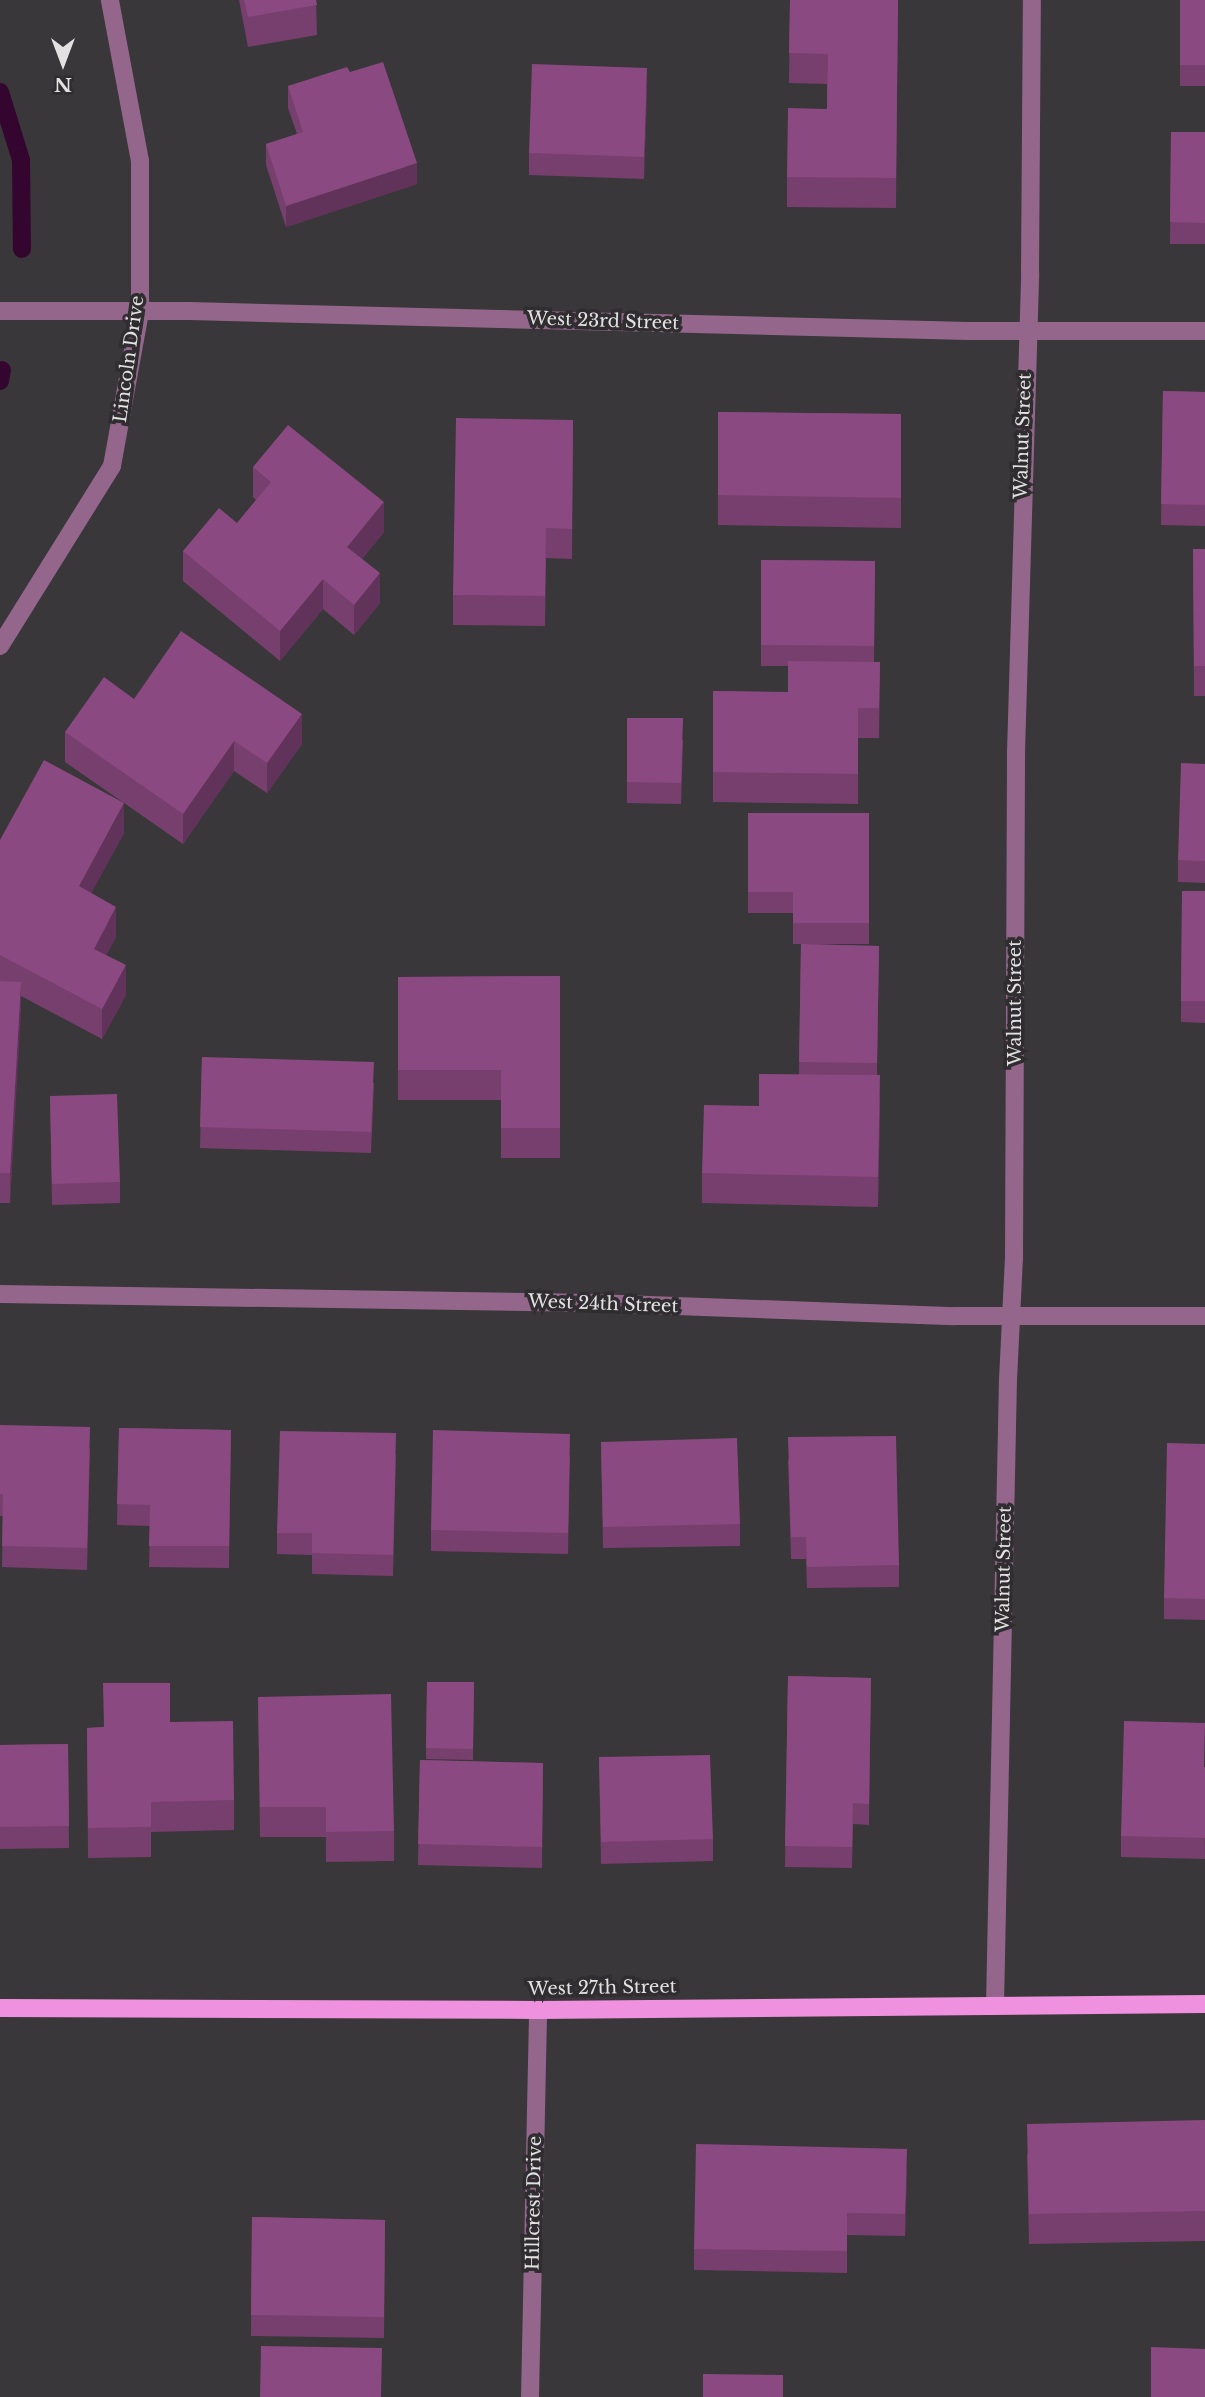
<!DOCTYPE html>
<style>
body{margin:0}
#map{position:relative;width:1205px;height:2397px;overflow:hidden;background:#393739;font-family:"Libre Baskerville",serif}
div>[style]{position:absolute}
[style*='--x']{left:calc(var(--x)*1px);top:calc(var(--y)*1px);width:calc(var(--w)*1px);rotate:calc(var(--a)*1deg)}
.stream>*{height:18px;margin:-9px;padding:0 9px;transform-origin:9px;border-radius:9px;background:#34052f}
.minor>*{height:18px;margin:-9px;padding:0 9px;transform-origin:9px;border-radius:9px;background:#94668c}
.major>*{height:18px;margin:-9px;padding:0 9px;transform-origin:9px;border-radius:9px;background:#ef91df}
.wall>*{inset:0;background:#773f6e}
.shaded-wall>*{inset:0;background:#61335a}
.building>*{inset:0;background:#8a4980}
span{translate:-50% -50%;white-space:nowrap;text-align:center;line-height:1.15;-webkit-text-stroke:7px #2f2d2f;paint-order:stroke}
.street-label{font-size:18px;color:#e3e1e2}
.north{position:absolute;left:28px;top:28px;width:70px;height:70px;-webkit-text-stroke:5px #2f2d2f;paint-order:stroke;rotate:180deg;font-size:19px;font-weight:700;line-height:28px;text-align:center;color:#e3e1e2}
.north::after{content:'';display:block;margin:auto;width:24px;height:32px;background:#e3e1e2;clip-path:polygon(50% 0,100% 100%,50% 72%,0 100%)}
</style>
<div id="map">
<div class="stream">
<i style="--x:0;--y:92;--w:71;--a:72.8"></i>
<i style="--x:21;--y:160;--w:89;--a:89.4"></i>
<i style="--x:0;--y:381;--w:11;--a:-80"></i>
</div>
<div class="minor">
<i style="--x:0;--y:311;--w:189;--a:0"></i>
<i style="--x:189;--y:311;--w:779;--a:1.47"></i>
<i style="--x:968;--y:331;--w:237;--a:0"></i>
<i style="--x:0;--y:646;--w:212;--a:-58.1"></i>
<i style="--x:112;--y:466;--w:157;--a:-79.7"></i>
<i style="--x:140;--y:312;--w:151;--a:-90"></i>
<i style="--x:140;--y:161;--w:164;--a:-100.6"></i>
<i style="--x:0;--y:1294;--w:595;--a:0.87"></i>
<i style="--x:595;--y:1303;--w:360;--a:2.1"></i>
<i style="--x:955;--y:1316;--w:250;--a:0"></i>
<i style="--x:995;--y:2005;--w:625;--a:-88.81"></i>
<i style="--x:1008;--y:1380;--w:121;--a:-87.2"></i>
<i style="--x:1014;--y:1259;--w:507;--a:-89.77"></i>
<i style="--x:1016;--y:752;--w:479;--a:-88.3"></i>
<i style="--x:1030;--y:273;--w:273;--a:-89.6"></i>
<i style="--x:530;--y:2397;--w:387;--a:-88.8"></i>
</div>
<div class="major">
<i style="--x:0;--y:2008;--w:538;--a:0.21"></i>
<i style="--x:538;--y:2010;--w:667;--a:-0.52"></i>
</div>
<div class="wall">
<i style="clip-path:polygon(239px 0,316px 0,317px 35px,248px 47px)"></i>
<i style="clip-path:polygon(790px 0,898px 0,896px 208px,787px 207px,787px 177px,827px 109px,827px 84px,789px 83px)"></i>
<i style="clip-path:polygon(1180px 0,1205px 0,1205px 86px,1180px 86px)"></i>
<i style="clip-path:polygon(350px 72px,417px 184px,286px 227px,266px 165px,266px 144px,297px 134px,288px 108px,288px 86px)"></i>
<i style="clip-path:polygon(647px 89px,644px 179px,529px 175px,529px 153px)"></i>
<i style="clip-path:polygon(1171px 132px,1205px 132px,1205px 244px,1170px 244px)"></i>
<i style="clip-path:polygon(1163px 391px,1205px 392px,1205px 526px,1161px 525px)"></i>
<i style="clip-path:polygon(718px 412px,901px 414px,901px 528px,718px 525px)"></i>
<i style="clip-path:polygon(573px 420px,572px 559px,546px 558px,545px 626px,453px 625px,453px 595px)"></i>
<i style="clip-path:polygon(253px 467px,384px 532px,362px 559px,380px 603px,354px 635px,323px 609px,280px 661px,183px 581px,183px 551px,237px 523px,256px 500px,253px 497px)"></i>
<i style="clip-path:polygon(1193px 549px,1205px 549px,1205px 696px,1194px 696px)"></i>
<i style="clip-path:polygon(761px 560px,875px 561px,874px 662px,880px 662px,879px 738px,858px 738px,858px 804px,713px 802px,713px 691px,788px 692px,788px 666px,761px 666px)"></i>
<i style="clip-path:polygon(134px 699px,302px 744px,267px 793px,234px 771px,183px 844px,65px 762px,65px 732px)"></i>
<i style="clip-path:polygon(627px 718px,683px 740px,681px 804px,627px 803px)"></i>
<i style="clip-path:polygon(1205px 764px,1205px 883px,1178px 882px,1178px 860px)"></i>
<i style="clip-path:polygon(748px 813px,869px 813px,869px 944px,802px 944px,879px 946px,877px 1075px,880px 1105px,878px 1207px,702px 1203px,702px 1173px,759px 1106px,799px 1074px,801px 944px,793px 944px,793px 913px,748px 913px)"></i>
<i style="clip-path:polygon(124px 833px,91px 893px,116px 937px,106px 955px,126px 995px,102px 1039px,21px 996px,10px 1203px,0 1203px,0 840px)"></i>
<i style="clip-path:polygon(1182px 891px,1205px 891px,1205px 1023px,1181px 1022px)"></i>
<i style="clip-path:polygon(560px 976px,560px 1158px,501px 1158px,501px 1100px,398px 1100px,398px 977px)"></i>
<i style="clip-path:polygon(202px 1057px,374px 1083px,371px 1153px,200px 1148px)"></i>
<i style="clip-path:polygon(50px 1096px,120px 1182px,120px 1203px,52px 1205px)"></i>
<i style="clip-path:polygon(0 1425px,90px 1449px,87px 1570px,2px 1567px,3px 1516px,0 1516px)"></i>
<i style="clip-path:polygon(119px 1428px,231px 1430px,229px 1568px,149px 1567px,150px 1526px,117px 1525px)"></i>
<i style="clip-path:polygon(601px 1442px,740px 1524px,740px 1546px,603px 1548px)"></i>
<i style="clip-path:polygon(1205px 1444px,1205px 1620px,1164px 1619px,1164px 1598px)"></i>
<i style="clip-path:polygon(396px 1454px,393px 1576px,312px 1574px,312px 1555px,277px 1554px,277px 1533px)"></i>
<i style="clip-path:polygon(570px 1455px,568px 1554px,431px 1551px,431px 1530px)"></i>
<i style="clip-path:polygon(788px 1459px,899px 1565px,899px 1587px,807px 1588px,806px 1559px,791px 1559px)"></i>
<i style="clip-path:polygon(788px 1676px,871px 1678px,869px 1825px,853px 1824px,852px 1868px,785px 1867px)"></i>
<i style="clip-path:polygon(427px 1682px,474px 1682px,473px 1760px,426px 1759px)"></i>
<i style="clip-path:polygon(258px 1697px,394px 1831px,394px 1861px,326px 1862px,326px 1837px,260px 1837px)"></i>
<i style="clip-path:polygon(170px 1722px,234px 1800px,234px 1830px,151px 1832px,151px 1857px,88px 1858px,87px 1728px)"></i>
<i style="clip-path:polygon(68px 1744px,69px 1848px,0 1849px,0 1745px)"></i>
<i style="clip-path:polygon(599px 1757px,713px 1839px,713px 1861px,601px 1864px)"></i>
<i style="clip-path:polygon(420px 1760px,543px 1763px,542px 1868px,418px 1865px)"></i>
<i style="clip-path:polygon(1204px 1767px,1205px 1859px,1121px 1857px,1121px 1836px)"></i>
<i style="clip-path:polygon(1205px 2120px,1205px 2241px,1029px 2244px,1027px 2154px)"></i>
<i style="clip-path:polygon(907px 2170px,905px 2236px,847px 2235px,847px 2273px,694px 2270px,694px 2249px)"></i>
<i style="clip-path:polygon(252px 2217px,385px 2220px,384px 2338px,251px 2336px)"></i>
</div>
<div class="shaded-wall">
<i style="clip-path:polygon(647px 68px,647px 89px,644px 179px,644px 157px)"></i>
<i style="clip-path:polygon(417px 163px,417px 184px,286px 227px,286px 206px)"></i>
<i style="clip-path:polygon(384px 502px,384px 532px,347px 577px,347px 547px)"></i>
<i style="clip-path:polygon(380px 573px,380px 603px,354px 635px,354px 605px)"></i>
<i style="clip-path:polygon(323px 579px,323px 609px,280px 661px,280px 631px)"></i>
<i style="clip-path:polygon(302px 714px,302px 744px,267px 793px,267px 763px)"></i>
<i style="clip-path:polygon(234px 741px,234px 771px,183px 844px,183px 814px)"></i>
<i style="clip-path:polygon(124px 803px,124px 833px,79px 916px,79px 886px)"></i>
<i style="clip-path:polygon(116px 907px,116px 937px,94px 979px,94px 949px)"></i>
<i style="clip-path:polygon(126px 965px,126px 995px,102px 1039px,102px 1009px)"></i>
<i style="clip-path:polygon(21px 982px,21px 1012px,10px 1203px,10px 1173px)"></i>
<i style="clip-path:polygon(880px 1075px,880px 1105px,878px 1207px,878px 1177px)"></i>
<i style="clip-path:polygon(907px 2149px,907px 2170px,905px 2236px,905px 2214px)"></i>
</div>
<div class="building">
<i style="clip-path:polygon(244px 0,316px 0,317px 5px,248px 17px)"></i>
<i style="clip-path:polygon(790px 0,898px 0,896px 178px,787px 177px,788px 108px,827px 109px,828px 54px,789px 53px)"></i>
<i style="clip-path:polygon(1180px 0,1205px 0,1205px 65px,1180px 65px)"></i>
<i style="clip-path:polygon(383px 62px,417px 163px,286px 206px,266px 144px,303px 132px,288px 86px,347px 67px,350px 72px)"></i>
<i style="clip-path:polygon(532px 64px,647px 68px,644px 157px,529px 153px)"></i>
<i style="clip-path:polygon(1171px 132px,1205px 132px,1205px 223px,1170px 222px)"></i>
<i style="clip-path:polygon(1163px 391px,1205px 392px,1205px 505px,1161px 504px)"></i>
<i style="clip-path:polygon(718px 412px,901px 414px,901px 498px,718px 495px)"></i>
<i style="clip-path:polygon(456px 418px,573px 420px,572px 529px,546px 528px,545px 596px,453px 595px)"></i>
<i style="clip-path:polygon(288px 425px,384px 502px,347px 547px,380px 573px,354px 605px,323px 579px,280px 631px,183px 551px,219px 508px,237px 523px,271px 482px,253px 467px)"></i>
<i style="clip-path:polygon(1193px 549px,1205px 549px,1205px 666px,1194px 666px)"></i>
<i style="clip-path:polygon(761px 560px,875px 561px,874px 646px,761px 645px)"></i>
<i style="clip-path:polygon(181px 631px,302px 714px,267px 763px,234px 741px,183px 814px,65px 732px,104px 677px,134px 699px)"></i>
<i style="clip-path:polygon(788px 661px,880px 662px,879px 708px,858px 708px,858px 774px,713px 772px,713px 691px,788px 692px)"></i>
<i style="clip-path:polygon(627px 718px,683px 718px,681px 783px,627px 782px)"></i>
<i style="clip-path:polygon(44px 760px,124px 803px,79px 886px,116px 907px,94px 949px,126px 965px,102px 1009px,0 955px,0 840px)"></i>
<i style="clip-path:polygon(1181px 763px,1205px 764px,1205px 861px,1178px 860px)"></i>
<i style="clip-path:polygon(748px 813px,869px 813px,869px 923px,793px 923px,793px 892px,748px 892px)"></i>
<i style="clip-path:polygon(1182px 891px,1205px 891px,1205px 1001px,1181px 1001px)"></i>
<i style="clip-path:polygon(801px 944px,879px 946px,877px 1063px,799px 1062px)"></i>
<i style="clip-path:polygon(560px 976px,560px 1128px,501px 1128px,501px 1070px,398px 1070px,398px 977px)"></i>
<i style="clip-path:polygon(0 981px,21px 982px,10px 1173px,0 1173px)"></i>
<i style="clip-path:polygon(202px 1057px,374px 1062px,371px 1132px,200px 1127px)"></i>
<i style="clip-path:polygon(759px 1074px,880px 1075px,878px 1177px,702px 1173px,704px 1105px,759px 1106px)"></i>
<i style="clip-path:polygon(117px 1094px,120px 1182px,52px 1184px,50px 1096px)"></i>
<i style="clip-path:polygon(0 1425px,90px 1427px,87px 1548px,2px 1546px,3px 1494px,0 1494px)"></i>
<i style="clip-path:polygon(119px 1428px,231px 1430px,229px 1546px,149px 1546px,150px 1505px,117px 1504px)"></i>
<i style="clip-path:polygon(433px 1430px,570px 1434px,568px 1533px,431px 1530px)"></i>
<i style="clip-path:polygon(280px 1431px,396px 1433px,393px 1555px,312px 1553px,312px 1533px,277px 1533px)"></i>
<i style="clip-path:polygon(896px 1436px,899px 1565px,807px 1567px,806px 1537px,791px 1537px,788px 1437px)"></i>
<i style="clip-path:polygon(737px 1438px,740px 1524px,603px 1527px,601px 1442px)"></i>
<i style="clip-path:polygon(1167px 1443px,1205px 1444px,1205px 1599px,1164px 1598px)"></i>
<i style="clip-path:polygon(788px 1676px,871px 1678px,869px 1804px,853px 1803px,852px 1847px,785px 1846px)"></i>
<i style="clip-path:polygon(427px 1682px,474px 1682px,473px 1749px,426px 1748px)"></i>
<i style="clip-path:polygon(103px 1683px,170px 1683px,170px 1722px,233px 1721px,234px 1800px,151px 1802px,151px 1827px,88px 1828px,87px 1728px,104px 1727px)"></i>
<i style="clip-path:polygon(391px 1694px,394px 1831px,326px 1832px,326px 1807px,260px 1807px,258px 1697px)"></i>
<i style="clip-path:polygon(1124px 1721px,1205px 1723px,1204px 1767px,1205px 1767px,1205px 1838px,1121px 1836px)"></i>
<i style="clip-path:polygon(68px 1744px,69px 1826px,0 1827px,0 1745px)"></i>
<i style="clip-path:polygon(710px 1755px,713px 1839px,601px 1842px,599px 1757px)"></i>
<i style="clip-path:polygon(420px 1760px,543px 1763px,542px 1847px,418px 1844px)"></i>
<i style="clip-path:polygon(1205px 2120px,1205px 2211px,1029px 2214px,1027px 2124px)"></i>
<i style="clip-path:polygon(696px 2144px,907px 2149px,905px 2214px,847px 2213px,847px 2251px,694px 2249px)"></i>
<i style="clip-path:polygon(252px 2217px,385px 2220px,384px 2317px,251px 2315px)"></i>
<i style="clip-path:polygon(261px 2346px,382px 2348px,381px 2397px,260px 2397px)"></i>
<i style="clip-path:polygon(1151px 2347px,1205px 2349px,1205px 2397px,1151px 2397px)"></i>
<i style="clip-path:polygon(703px 2374px,783px 2375px,783px 2397px,703px 2397px)"></i>
</div>
<div class="street-label">
<span style="left:603px;top:321px;rotate:2deg">West 23rd Street</span>
<span style="left:129px;top:359px;rotate:-82deg">Lincoln Drive</span>
<span style="left:1023px;top:436px;rotate:-88deg">Walnut Street</span>
<span style="left:1015px;top:1003px;rotate:-90deg">Walnut Street</span>
<span style="left:603px;top:1304px;rotate:2deg">West 24th Street</span>
<span style="left:1004px;top:1569px;rotate:-89deg">Walnut Street</span>
<span style="left:602px;top:1988px;rotate:-1deg">West 27th Street</span>
<span style="left:534px;top:2203px;rotate:-89deg">Hillcrest Drive</span>
</div>
<div class="north">N</div>
</div>
